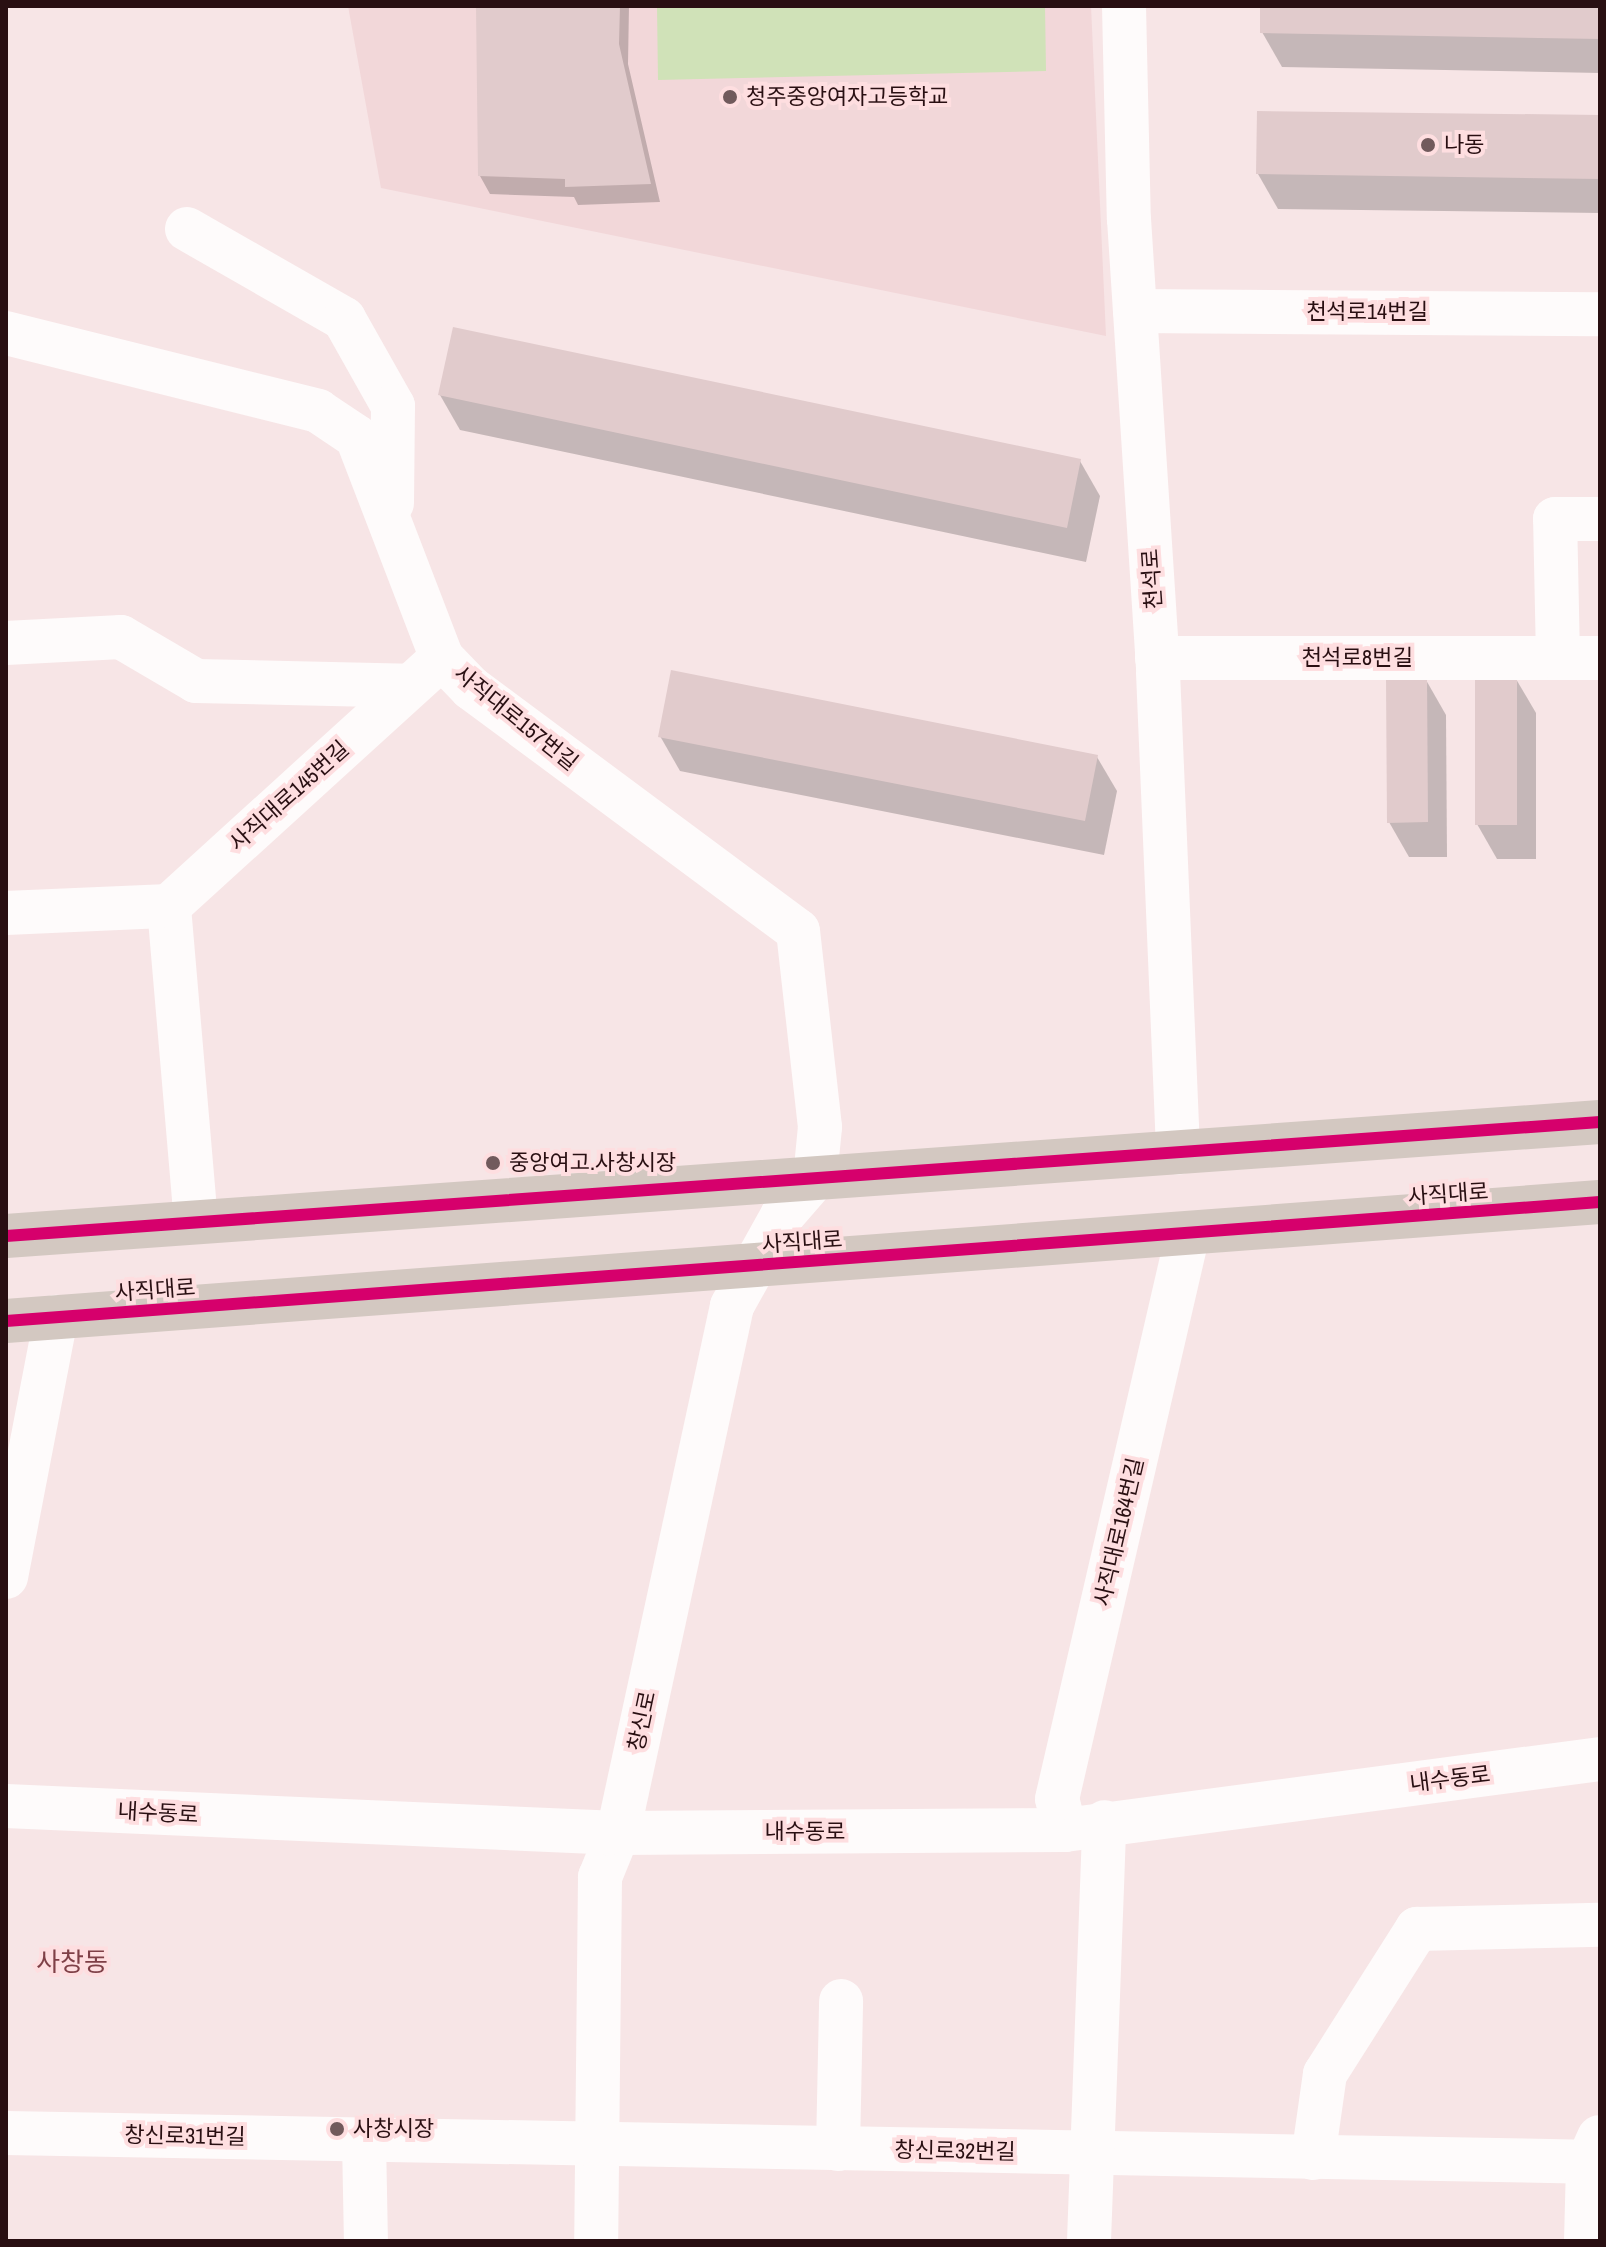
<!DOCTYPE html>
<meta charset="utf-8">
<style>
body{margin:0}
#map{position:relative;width:1606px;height:2247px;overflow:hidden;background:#f7e5e6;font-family:"Archivo Narrow","Noto Sans KR",sans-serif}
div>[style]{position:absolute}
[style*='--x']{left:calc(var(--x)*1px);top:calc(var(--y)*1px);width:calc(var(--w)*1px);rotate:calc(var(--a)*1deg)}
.built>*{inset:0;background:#f2d7d9}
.green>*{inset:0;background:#d0e2b8}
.shadow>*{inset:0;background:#0003}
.building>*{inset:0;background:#e1cbcc}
.minor>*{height:44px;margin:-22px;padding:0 22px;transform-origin:22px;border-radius:22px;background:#fefbfb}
.major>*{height:44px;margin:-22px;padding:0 22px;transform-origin:22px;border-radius:22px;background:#d3c8c1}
.cycleway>*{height:12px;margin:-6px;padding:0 6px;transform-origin:6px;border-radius:6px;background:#d6006c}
.dots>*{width:22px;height:22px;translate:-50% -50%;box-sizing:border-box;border:4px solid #fedee0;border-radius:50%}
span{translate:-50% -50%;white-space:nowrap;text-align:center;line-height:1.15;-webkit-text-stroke:8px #fedee0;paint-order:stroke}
.poi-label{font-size:22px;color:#290f12}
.left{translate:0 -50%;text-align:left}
.street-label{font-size:22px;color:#290f12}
.quarter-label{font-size:26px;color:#7f4047}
.frame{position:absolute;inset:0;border:8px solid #290f12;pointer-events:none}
</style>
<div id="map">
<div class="built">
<i style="clip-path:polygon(348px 6px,1091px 6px,1106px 336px,381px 188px)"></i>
</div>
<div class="green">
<i style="clip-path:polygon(657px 6px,1045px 6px,1046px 71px,658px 80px)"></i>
</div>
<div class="shadow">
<i style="clip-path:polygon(478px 6px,629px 6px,628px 64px,660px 202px,578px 205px,574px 197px,490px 194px,480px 176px)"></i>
<i style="clip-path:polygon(1262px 6px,1600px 6px,1600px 73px,1282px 67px,1262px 32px)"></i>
<i style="clip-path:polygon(1600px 117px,1600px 213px,1278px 209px,1258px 174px)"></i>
<i style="clip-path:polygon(440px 395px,1080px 461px,1100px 496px,1086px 562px,460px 430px)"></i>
<i style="clip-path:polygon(1516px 679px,1536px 713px,1536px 859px,1497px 859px,1477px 824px)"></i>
<i style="clip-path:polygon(1426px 680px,1446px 715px,1447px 857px,1409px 857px,1389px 822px)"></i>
<i style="clip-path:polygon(660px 736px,1097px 757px,1117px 791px,1104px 855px,680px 771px)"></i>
</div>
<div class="building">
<i style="clip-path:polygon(476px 6px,620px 6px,619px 44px,651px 184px,565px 187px,565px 179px,478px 176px)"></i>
<i style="clip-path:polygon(1260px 6px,1600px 6px,1600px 39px,1260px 33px)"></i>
<i style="clip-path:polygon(1257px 111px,1600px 115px,1600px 179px,1256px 174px)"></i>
<i style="clip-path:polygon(453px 327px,1081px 459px,1067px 528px,438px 395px)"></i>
<i style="clip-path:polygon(671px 670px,1098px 755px,1085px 821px,658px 737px)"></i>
<i style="clip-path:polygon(1475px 677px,1517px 677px,1517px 825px,1475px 825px)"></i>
<i style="clip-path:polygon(1386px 678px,1427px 678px,1428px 822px,1387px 823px)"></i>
</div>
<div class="minor">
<i style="--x:1124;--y:6;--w:213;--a:88.7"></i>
<i style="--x:1129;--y:219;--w:454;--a:86.3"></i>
<i style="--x:1158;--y:672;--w:481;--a:87.6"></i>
<i style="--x:187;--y:229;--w:181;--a:29.8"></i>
<i style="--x:344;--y:319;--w:100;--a:60.6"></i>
<i style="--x:393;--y:406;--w:97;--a:90.6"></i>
<i style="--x:1135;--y:311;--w:465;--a:0.4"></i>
<i style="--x:6;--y:333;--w:322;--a:14"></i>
<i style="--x:318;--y:411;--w:47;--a:33.7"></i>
<i style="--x:357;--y:437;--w:237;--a:69"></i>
<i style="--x:442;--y:658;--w:42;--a:46"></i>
<i style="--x:471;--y:688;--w:407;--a:36.6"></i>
<i style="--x:798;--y:931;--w:197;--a:83.6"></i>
<i style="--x:820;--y:1127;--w:51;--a:95.6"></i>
<i style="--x:815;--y:1178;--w:50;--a:131"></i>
<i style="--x:782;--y:1216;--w:103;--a:119.1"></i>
<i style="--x:732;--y:1306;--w:539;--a:102.21"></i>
<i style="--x:618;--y:1833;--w:48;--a:112.2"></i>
<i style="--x:600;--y:1877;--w:364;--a:90.6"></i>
<i style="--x:6;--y:643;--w:115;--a:-3"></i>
<i style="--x:121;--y:637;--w:87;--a:30.4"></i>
<i style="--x:196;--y:681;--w:213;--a:1.3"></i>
<i style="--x:1157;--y:658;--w:443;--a:0"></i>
<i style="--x:1558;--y:658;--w:139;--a:-91.2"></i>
<i style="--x:1555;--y:519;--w:45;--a:0"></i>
<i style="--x:6;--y:913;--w:163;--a:-2.5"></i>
<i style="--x:196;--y:1222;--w:317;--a:-94.9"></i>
<i style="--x:169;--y:906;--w:369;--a:-42.3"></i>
<i style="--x:6;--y:1577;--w:265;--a:-79.1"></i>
<i style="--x:6;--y:1806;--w:613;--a:2.53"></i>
<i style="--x:618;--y:1833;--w:447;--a:-0.4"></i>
<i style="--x:1065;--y:1830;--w:540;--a:-7.56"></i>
<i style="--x:1065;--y:1830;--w:32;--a:-104"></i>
<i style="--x:1057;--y:1799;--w:581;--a:-76.97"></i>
<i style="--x:6;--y:2133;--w:1594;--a:1.04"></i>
<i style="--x:364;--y:2140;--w:101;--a:88.9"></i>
<i style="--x:838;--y:2149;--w:148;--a:-88.8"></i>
<i style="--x:1313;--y:2158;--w:85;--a:-81.9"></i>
<i style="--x:1325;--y:2074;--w:172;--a:-57.6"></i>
<i style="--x:1417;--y:1929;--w:183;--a:-1.3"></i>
<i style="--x:1089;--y:2241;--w:419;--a:-87.9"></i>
<i style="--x:1586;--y:2241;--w:79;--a:-88.5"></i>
<i style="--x:1588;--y:2162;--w:27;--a:-66"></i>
</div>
<div class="major">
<i style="--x:6;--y:1236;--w:1598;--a:-4.09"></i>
<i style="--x:6;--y:1321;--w:1598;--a:-4.27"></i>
</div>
<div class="cycleway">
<i style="--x:6;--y:1236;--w:1598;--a:-4.09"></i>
<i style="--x:6;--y:1321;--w:1598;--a:-4.27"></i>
</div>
<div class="dots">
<i style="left:730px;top:97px;background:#715a5c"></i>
<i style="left:1428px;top:145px;background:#715a5c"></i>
<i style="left:493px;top:1163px;background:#715a5c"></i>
<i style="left:337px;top:2129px;background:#715a5c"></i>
</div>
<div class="poi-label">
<span class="left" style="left:746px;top:97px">청주중앙여자고등학교</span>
<span class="left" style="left:1444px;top:145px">나동</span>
<span class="left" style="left:509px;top:1163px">중앙여고.사창시장</span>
<span class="left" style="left:353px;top:2129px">사창시장</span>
</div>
<div class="street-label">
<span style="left:1367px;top:312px">천석로14번길</span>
<span style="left:1152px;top:579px;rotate:-94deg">천석로</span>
<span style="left:1357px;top:658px">천석로8번길</span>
<span style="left:516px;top:718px;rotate:39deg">사직대로157번길</span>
<span style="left:289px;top:796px;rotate:-42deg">사직대로145번길</span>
<span style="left:1448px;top:1194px;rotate:-4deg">사직대로</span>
<span style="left:802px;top:1242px;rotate:-4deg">사직대로</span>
<span style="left:155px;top:1290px;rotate:-4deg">사직대로</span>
<span style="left:1119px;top:1532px;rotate:-77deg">사직대로164번길</span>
<span style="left:642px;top:1721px;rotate:-78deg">창신로</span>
<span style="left:1450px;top:1779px;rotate:-7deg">내수동로</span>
<span style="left:158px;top:1813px;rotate:3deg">내수동로</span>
<span style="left:805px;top:1832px">내수동로</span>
<span style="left:185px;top:2136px;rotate:1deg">창신로31번길</span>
<span style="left:955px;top:2151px;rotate:1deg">창신로32번길</span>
</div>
<div class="quarter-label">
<span style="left:72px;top:1962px">사창동</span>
</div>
<div class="frame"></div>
</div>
